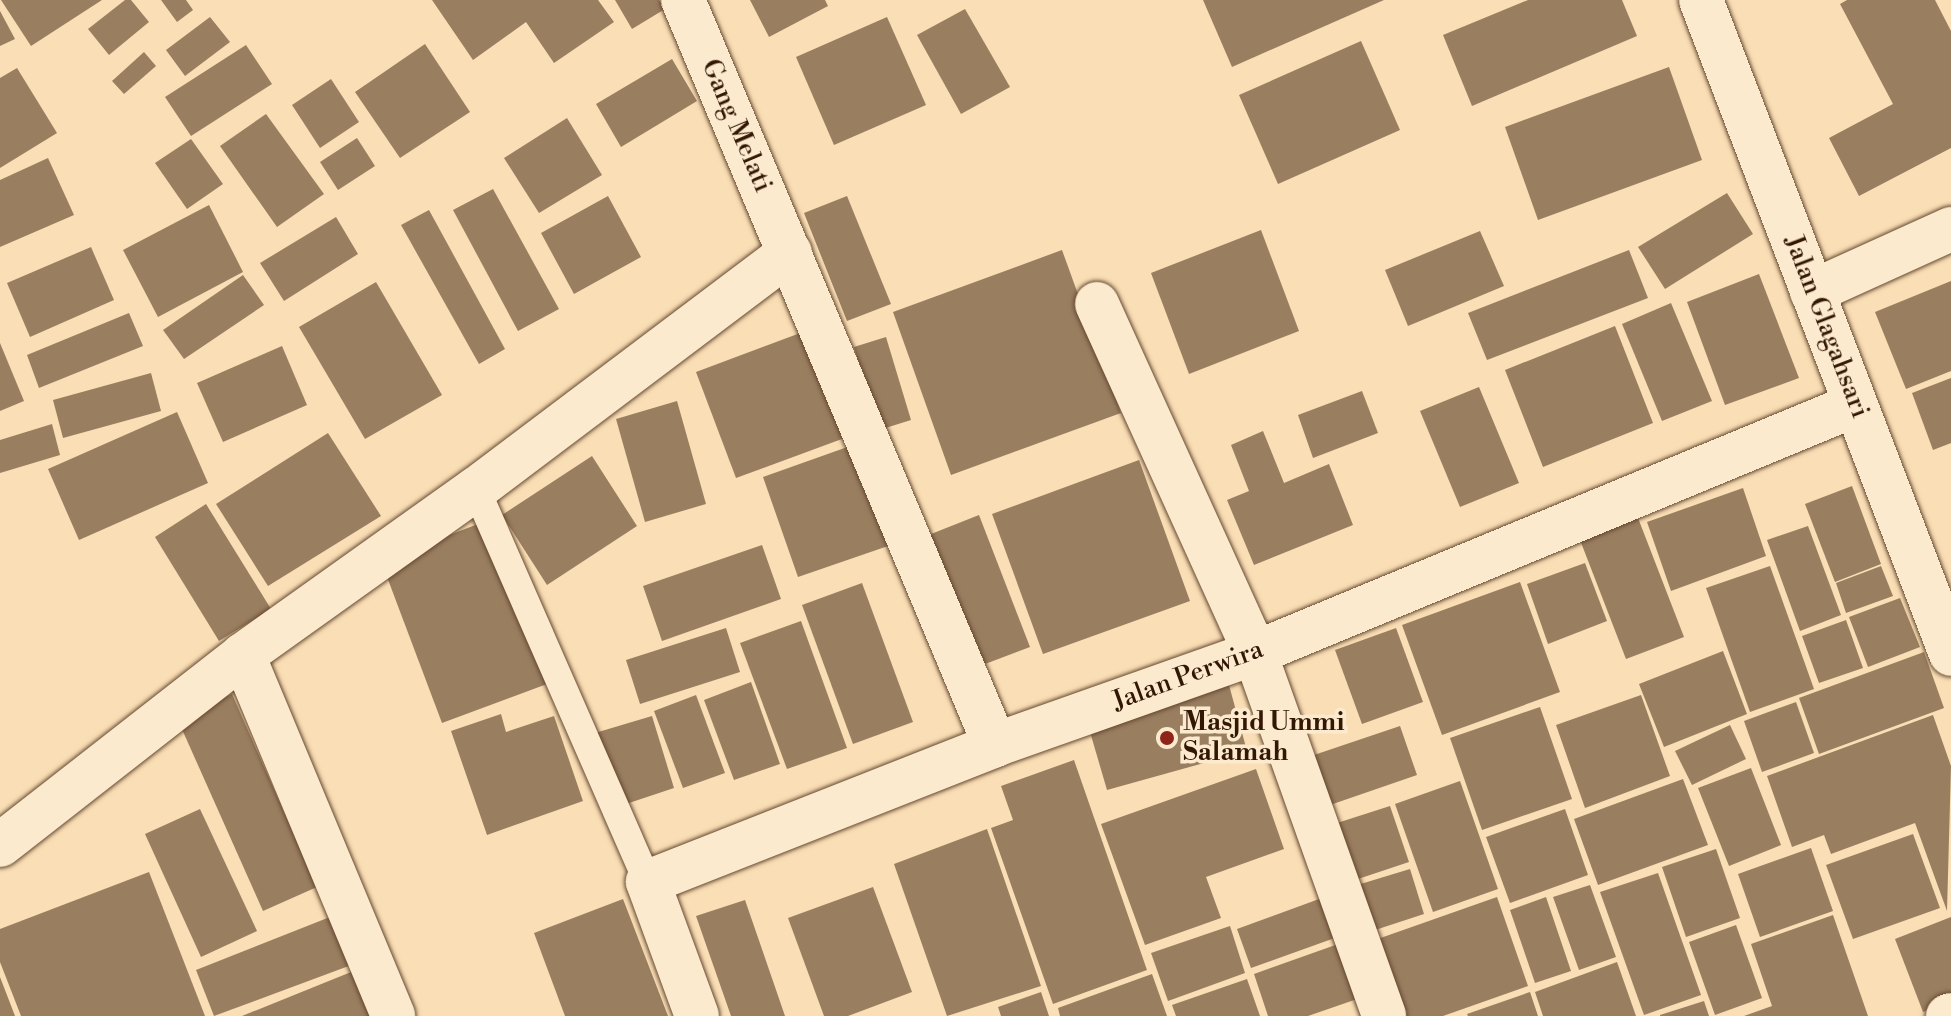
<!DOCTYPE html>
<style>
body{margin:0}
#map{position:relative;width:1951px;height:1016px;overflow:hidden;background:#fadeb5;font-family:"Libre Bodoni",serif}
div>[style]{position:absolute}
[style*='--x']{left:calc(var(--x)*1px);top:calc(var(--y)*1px);width:calc(var(--w)*1px);rotate:calc(var(--a)*1deg)}
.building>*{inset:0;background:#9a7e60}
.roads{filter:drop-shadow(0 0 2px #644930) drop-shadow(0 0 2px #644930)}
.lane>*{height:28px;margin:-14px;padding:0 14px;transform-origin:14px;border-radius:14px;background:#fceacf}
.street>*{height:44px;margin:-22px;padding:0 22px;transform-origin:22px;border-radius:22px;background:#fceacf}
.secondary>*{height:44px;margin:-22px;padding:0 22px;transform-origin:22px;border-radius:22px;background:#fceacf}
.dots>*{width:22px;height:22px;translate:-50% -50%;box-sizing:border-box;border:4px solid #fceacf;border-radius:50%}
span{translate:-50% -50%;white-space:nowrap;text-align:center;line-height:1.15;-webkit-text-stroke:7px #fceacf;paint-order:stroke}
.street-label{font-size:26px;color:#321704}
.poi-label{font-size:26px;color:#321704;font-weight:700}
.left{translate:0 -50%;text-align:left}
</style>
<div id="map">
<div class="building">
<i style="clip-path:polygon(1px 0,102px 0,31px 46px)"></i>
<i style="clip-path:polygon(125px 0,131px 0,149px 22px,109px 55px,88px 29px)"></i>
<i style="clip-path:polygon(161px 0,186px 0,193px 10px,177px 22px)"></i>
<i style="clip-path:polygon(432px 0,598px 0,614px 22px,554px 63px,526px 22px,473px 60px)"></i>
<i style="clip-path:polygon(615px 0,659px 0,665px 9px,632px 29px)"></i>
<i style="clip-path:polygon(750px 0,825px 0,828px 6px,769px 37px)"></i>
<i style="clip-path:polygon(1203px 0,1384px 0,1232px 67px)"></i>
<i style="clip-path:polygon(1528px 0,1622px 0,1637px 36px,1472px 106px,1443px 35px)"></i>
<i style="clip-path:polygon(1847px 0,1935px 0,1951px 31px,1951px 148px,1859px 196px,1829px 138px,1893px 104px,1840px 4px)"></i>
<i style="clip-path:polygon(965px 9px,1010px 87px,961px 114px,917px 35px)"></i>
<i style="clip-path:polygon(0 11px,15px 39px,0 46px)"></i>
<i style="clip-path:polygon(210px 17px,230px 42px,185px 76px,166px 50px)"></i>
<i style="clip-path:polygon(887px 17px,926px 105px,834px 145px,796px 57px)"></i>
<i style="clip-path:polygon(1361px 41px,1400px 130px,1278px 184px,1239px 95px)"></i>
<i style="clip-path:polygon(425px 44px,470px 112px,400px 158px,355px 92px)"></i>
<i style="clip-path:polygon(246px 45px,272px 84px,191px 136px,165px 97px)"></i>
<i style="clip-path:polygon(144px 52px,156px 66px,124px 94px,112px 81px)"></i>
<i style="clip-path:polygon(672px 59px,697px 101px,621px 147px,596px 104px)"></i>
<i style="clip-path:polygon(1669px 67px,1702px 160px,1538px 220px,1505px 127px)"></i>
<i style="clip-path:polygon(17px 68px,57px 133px,0 168px,0 78px)"></i>
<i style="clip-path:polygon(331px 79px,359px 122px,320px 148px,292px 105px)"></i>
<i style="clip-path:polygon(266px 114px,324px 194px,277px 227px,220px 146px)"></i>
<i style="clip-path:polygon(567px 118px,602px 175px,539px 213px,504px 158px)"></i>
<i style="clip-path:polygon(357px 138px,375px 166px,338px 190px,320px 162px)"></i>
<i style="clip-path:polygon(191px 139px,223px 184px,187px 209px,155px 163px)"></i>
<i style="clip-path:polygon(48px 158px,74px 215px,0 247px,0 180px)"></i>
<i style="clip-path:polygon(493px 189px,559px 309px,518px 331px,453px 210px)"></i>
<i style="clip-path:polygon(1727px 193px,1753px 234px,1665px 289px,1638px 247px)"></i>
<i style="clip-path:polygon(608px 196px,641px 257px,574px 294px,541px 233px)"></i>
<i style="clip-path:polygon(847px 196px,891px 304px,847px 321px,804px 213px)"></i>
<i style="clip-path:polygon(209px 205px,243px 272px,158px 317px,123px 250px)"></i>
<i style="clip-path:polygon(429px 210px,505px 349px,479px 364px,401px 225px)"></i>
<i style="clip-path:polygon(336px 217px,358px 254px,284px 301px,260px 263px)"></i>
<i style="clip-path:polygon(1261px 230px,1299px 331px,1189px 374px,1151px 273px)"></i>
<i style="clip-path:polygon(1480px 231px,1504px 286px,1408px 326px,1385px 270px)"></i>
<i style="clip-path:polygon(91px 247px,114px 300px,30px 337px,7px 283px)"></i>
<i style="clip-path:polygon(1062px 250px,1121px 413px,951px 475px,893px 312px)"></i>
<i style="clip-path:polygon(1629px 250px,1648px 298px,1487px 360px,1468px 313px)"></i>
<i style="clip-path:polygon(1759px 274px,1799px 378px,1725px 405px,1687px 302px)"></i>
<i style="clip-path:polygon(243px 275px,264px 305px,184px 359px,163px 330px)"></i>
<i style="clip-path:polygon(1951px 281px,1951px 371px,1906px 389px,1875px 312px)"></i>
<i style="clip-path:polygon(376px 282px,442px 395px,365px 439px,299px 327px)"></i>
<i style="clip-path:polygon(1671px 303px,1712px 401px,1662px 421px,1622px 324px)"></i>
<i style="clip-path:polygon(129px 313px,143px 346px,39px 388px,27px 355px)"></i>
<i style="clip-path:polygon(1615px 326px,1653px 423px,1543px 467px,1505px 370px)"></i>
<i style="clip-path:polygon(811px 329px,850px 436px,736px 478px,696px 372px)"></i>
<i style="clip-path:polygon(886px 337px,911px 420px,879px 430px,854px 347px)"></i>
<i style="clip-path:polygon(0 343px,24px 401px,0 411px)"></i>
<i style="clip-path:polygon(282px 346px,307px 405px,223px 442px,197px 383px)"></i>
<i style="clip-path:polygon(151px 373px,161px 411px,63px 438px,53px 400px)"></i>
<i style="clip-path:polygon(1951px 378px,1951px 443px,1933px 450px,1912px 393px)"></i>
<i style="clip-path:polygon(1479px 387px,1519px 483px,1460px 507px,1420px 411px)"></i>
<i style="clip-path:polygon(1362px 391px,1378px 433px,1313px 458px,1298px 415px)"></i>
<i style="clip-path:polygon(677px 401px,706px 504px,645px 522px,616px 419px)"></i>
<i style="clip-path:polygon(177px 412px,208px 483px,79px 540px,48px 469px)"></i>
<i style="clip-path:polygon(52px 424px,60px 455px,0 473px,0 440px)"></i>
<i style="clip-path:polygon(1263px 431px,1284px 483px,1329px 464px,1353px 525px,1254px 565px,1227px 500px,1249px 491px,1231px 445px)"></i>
<i style="clip-path:polygon(328px 433px,381px 516px,268px 586px,216px 504px)"></i>
<i style="clip-path:polygon(853px 445px,888px 546px,798px 577px,763px 477px)"></i>
<i style="clip-path:polygon(592px 456px,637px 526px,547px 585px,502px 515px)"></i>
<i style="clip-path:polygon(1139px 460px,1190px 601px,1043px 654px,992px 514px)"></i>
<i style="clip-path:polygon(1852px 486px,1881px 564px,1835px 582px,1805px 504px)"></i>
<i style="clip-path:polygon(1743px 488px,1766px 556px,1671px 591px,1647px 522px)"></i>
<i style="clip-path:polygon(206px 504px,271px 609px,219px 641px,155px 537px)"></i>
<i style="clip-path:polygon(1633px 505px,1684px 637px,1626px 659px,1575px 527px)"></i>
<i style="clip-path:polygon(979px 515px,1030px 647px,972px 669px,921px 538px)"></i>
<i style="clip-path:polygon(486px 521px,547px 684px,442px 723px,381px 561px)"></i>
<i style="clip-path:polygon(1808px 526px,1841px 615px,1800px 631px,1767px 540px)"></i>
<i style="clip-path:polygon(762px 545px,781px 599px,662px 641px,643px 586px)"></i>
<i style="clip-path:polygon(1585px 563px,1607px 621px,1548px 644px,1527px 584px)"></i>
<i style="clip-path:polygon(1770px 566px,1814px 689px,1750px 712px,1706px 588px)"></i>
<i style="clip-path:polygon(1881px 566px,1893px 596px,1846px 613px,1836px 583px)"></i>
<i style="clip-path:polygon(1520px 582px,1560px 692px,1442px 735px,1402px 625px)"></i>
<i style="clip-path:polygon(862px 583px,913px 722px,853px 744px,802px 605px)"></i>
<i style="clip-path:polygon(1900px 598px,1920px 647px,1868px 667px,1849px 617px)"></i>
<i style="clip-path:polygon(1846px 620px,1863px 668px,1819px 683px,1802px 636px)"></i>
<i style="clip-path:polygon(801px 621px,847px 748px,787px 769px,740px 643px)"></i>
<i style="clip-path:polygon(726px 628px,740px 672px,640px 704px,626px 660px)"></i>
<i style="clip-path:polygon(1396px 628px,1423px 702px,1362px 724px,1335px 650px)"></i>
<i style="clip-path:polygon(1723px 651px,1747px 714px,1664px 747px,1639px 684px)"></i>
<i style="clip-path:polygon(1924px 652px,1944px 708px,1819px 754px,1799px 698px)"></i>
<i style="clip-path:polygon(751px 682px,780px 764px,734px 780px,704px 700px)"></i>
<i style="clip-path:polygon(1229px 685px,1247px 751px,1107px 790px,1088px 725px)"></i>
<i style="clip-path:polygon(232px 694px,317px 887px,263px 911px,177px 718px)"></i>
<i style="clip-path:polygon(696px 695px,725px 773px,683px 788px,654px 711px)"></i>
<i style="clip-path:polygon(1641px 695px,1670px 776px,1585px 808px,1556px 725px)"></i>
<i style="clip-path:polygon(1796px 702px,1814px 753px,1762px 772px,1744px 721px)"></i>
<i style="clip-path:polygon(1540px 707px,1572px 799px,1482px 830px,1450px 738px)"></i>
<i style="clip-path:polygon(501px 714px,506px 732px,554px 716px,583px 801px,487px 835px,451px 731px)"></i>
<i style="clip-path:polygon(1933px 715px,1951px 766px,1947px 911px,1915px 823px,1831px 854px,1824px 835px,1792px 847px,1767px 776px)"></i>
<i style="clip-path:polygon(652px 716px,674px 788px,617px 807px,595px 733px)"></i>
<i style="clip-path:polygon(1730px 725px,1746px 759px,1692px 785px,1675px 751px)"></i>
<i style="clip-path:polygon(1400px 726px,1417px 775px,1330px 805px,1314px 755px)"></i>
<i style="clip-path:polygon(1074px 760px,1147px 970px,1053px 1004px,991px 828px,1013px 820px,1001px 786px)"></i>
<i style="clip-path:polygon(1751px 768px,1781px 845px,1729px 866px,1698px 788px)"></i>
<i style="clip-path:polygon(1256px 769px,1284px 849px,1206px 877px,1221px 918px,1145px 945px,1101px 824px)"></i>
<i style="clip-path:polygon(1683px 779px,1708px 845px,1598px 885px,1574px 819px)"></i>
<i style="clip-path:polygon(1460px 781px,1498px 889px,1433px 912px,1395px 804px)"></i>
<i style="clip-path:polygon(1390px 806px,1409px 862px,1352px 881px,1334px 824px)"></i>
<i style="clip-path:polygon(200px 809px,257px 931px,201px 957px,145px 834px)"></i>
<i style="clip-path:polygon(1565px 809px,1588px 875px,1510px 903px,1486px 837px)"></i>
<i style="clip-path:polygon(987px 829px,1041px 986px,947px 1016px,894px 864px)"></i>
<i style="clip-path:polygon(1913px 834px,1940px 908px,1853px 939px,1826px 865px)"></i>
<i style="clip-path:polygon(1811px 848px,1833px 911px,1760px 937px,1738px 874px)"></i>
<i style="clip-path:polygon(1716px 849px,1740px 918px,1686px 937px,1662px 867px)"></i>
<i style="clip-path:polygon(1410px 869px,1424px 914px,1369px 932px,1354px 886px)"></i>
<i style="clip-path:polygon(149px 872px,205px 1016px,21px 1016px,0 962px,0 929px)"></i>
<i style="clip-path:polygon(1658px 873px,1701px 995px,1644px 1015px,1600px 892px)"></i>
<i style="clip-path:polygon(1590px 885px,1616px 957px,1579px 970px,1553px 897px)"></i>
<i style="clip-path:polygon(873px 887px,912px 992px,848px 1016px,824px 1016px,788px 918px)"></i>
<i style="clip-path:polygon(1330px 895px,1343px 935px,1251px 968px,1237px 929px)"></i>
<i style="clip-path:polygon(1497px 897px,1528px 986px,1443px 1016px,1398px 1016px,1372px 941px)"></i>
<i style="clip-path:polygon(1546px 897px,1571px 971px,1535px 983px,1510px 910px)"></i>
<i style="clip-path:polygon(623px 899px,668px 1016px,565px 1016px,534px 933px)"></i>
<i style="clip-path:polygon(745px 900px,785px 1016px,731px 1016px,696px 916px)"></i>
<i style="clip-path:polygon(335px 915px,354px 964px,214px 1016px,196px 970px)"></i>
<i style="clip-path:polygon(1833px 915px,1868px 1016px,1744px 1016px,1772px 1006px,1751px 944px)"></i>
<i style="clip-path:polygon(1951px 917px,1951px 1001px,1923px 1012px,1895px 939px)"></i>
<i style="clip-path:polygon(1736px 925px,1762px 998px,1715px 1015px,1689px 942px)"></i>
<i style="clip-path:polygon(1230px 926px,1245px 973px,1168px 1001px,1151px 953px)"></i>
<i style="clip-path:polygon(1341px 943px,1360px 998px,1308px 1016px,1268px 1016px,1254px 974px)"></i>
<i style="clip-path:polygon(1617px 962px,1636px 1016px,1543px 1016px,1535px 992px)"></i>
<i style="clip-path:polygon(356px 970px,375px 1016px,242px 1016px)"></i>
<i style="clip-path:polygon(1152px 974px,1167px 1016px,1060px 1016px,1058px 1008px)"></i>
<i style="clip-path:polygon(0 977px,15px 1016px,0 1016px)"></i>
<i style="clip-path:polygon(1247px 979px,1260px 1016px,1176px 1016px,1172px 1005px)"></i>
<i style="clip-path:polygon(1041px 992px,1049px 1016px,1001px 1016px,998px 1007px)"></i>
<i style="clip-path:polygon(1530px 992px,1538px 1016px,1468px 1016px,1467px 1014px)"></i>
<i style="clip-path:polygon(1704px 1001px,1709px 1016px,1660px 1016px,1660px 1015px)"></i>
</div>
<div class="roads">
<div class="lane">
<i style="--x:476;--y:489;--w:429;--a:66.4"></i>
</div>
<div class="street">
<i style="--x:683;--y:0;--w:808;--a:67.28"></i>
<i style="--x:1812;--y:292;--w:153;--a:-24.4"></i>
<i style="--x:1097;--y:304;--w:383;--a:65.6"></i>
<i style="--x:1255;--y:653;--w:385;--a:70.4"></i>
<i style="--x:243;--y:655;--w:391;--a:67.4"></i>
<i style="--x:0;--y:845;--w:308;--a:-38"></i>
<i style="--x:243;--y:655;--w:286;--a:-35.5"></i>
<i style="--x:476;--y:489;--w:393;--a:-37"></i>
<i style="--x:697;--y:1016;--w:143;--a:-110.1"></i>
<i style="--x:648;--y:882;--w:373;--a:-21.5"></i>
<i style="--x:995;--y:745;--w:276;--a:-19.5"></i>
<i style="--x:1255;--y:653;--w:649;--a:-22.46"></i>
<i style="--x:1948;--y:1016;--w:3;--a:-18"></i>
</div>
<div class="secondary">
<i style="--x:1701;--y:0;--w:700;--a:69.08"></i>
</div>
</div>
<div class="dots">
<i style="left:1167px;top:738px;background:#8f2418"></i>
</div>
<div class="street-label">
<span style="left:736px;top:126px;rotate:67deg">Gang Melati</span>
<span style="left:1826px;top:327px;rotate:69deg">Jalan Glagahsari</span>
<span style="left:1188px;top:676px;rotate:-20deg">Jalan Perwira</span>
</div>
<div class="poi-label">
<span class="left" style="left:1183px;top:738px">Masjid Ummi<br>Salamah</span>
</div>
</div>
